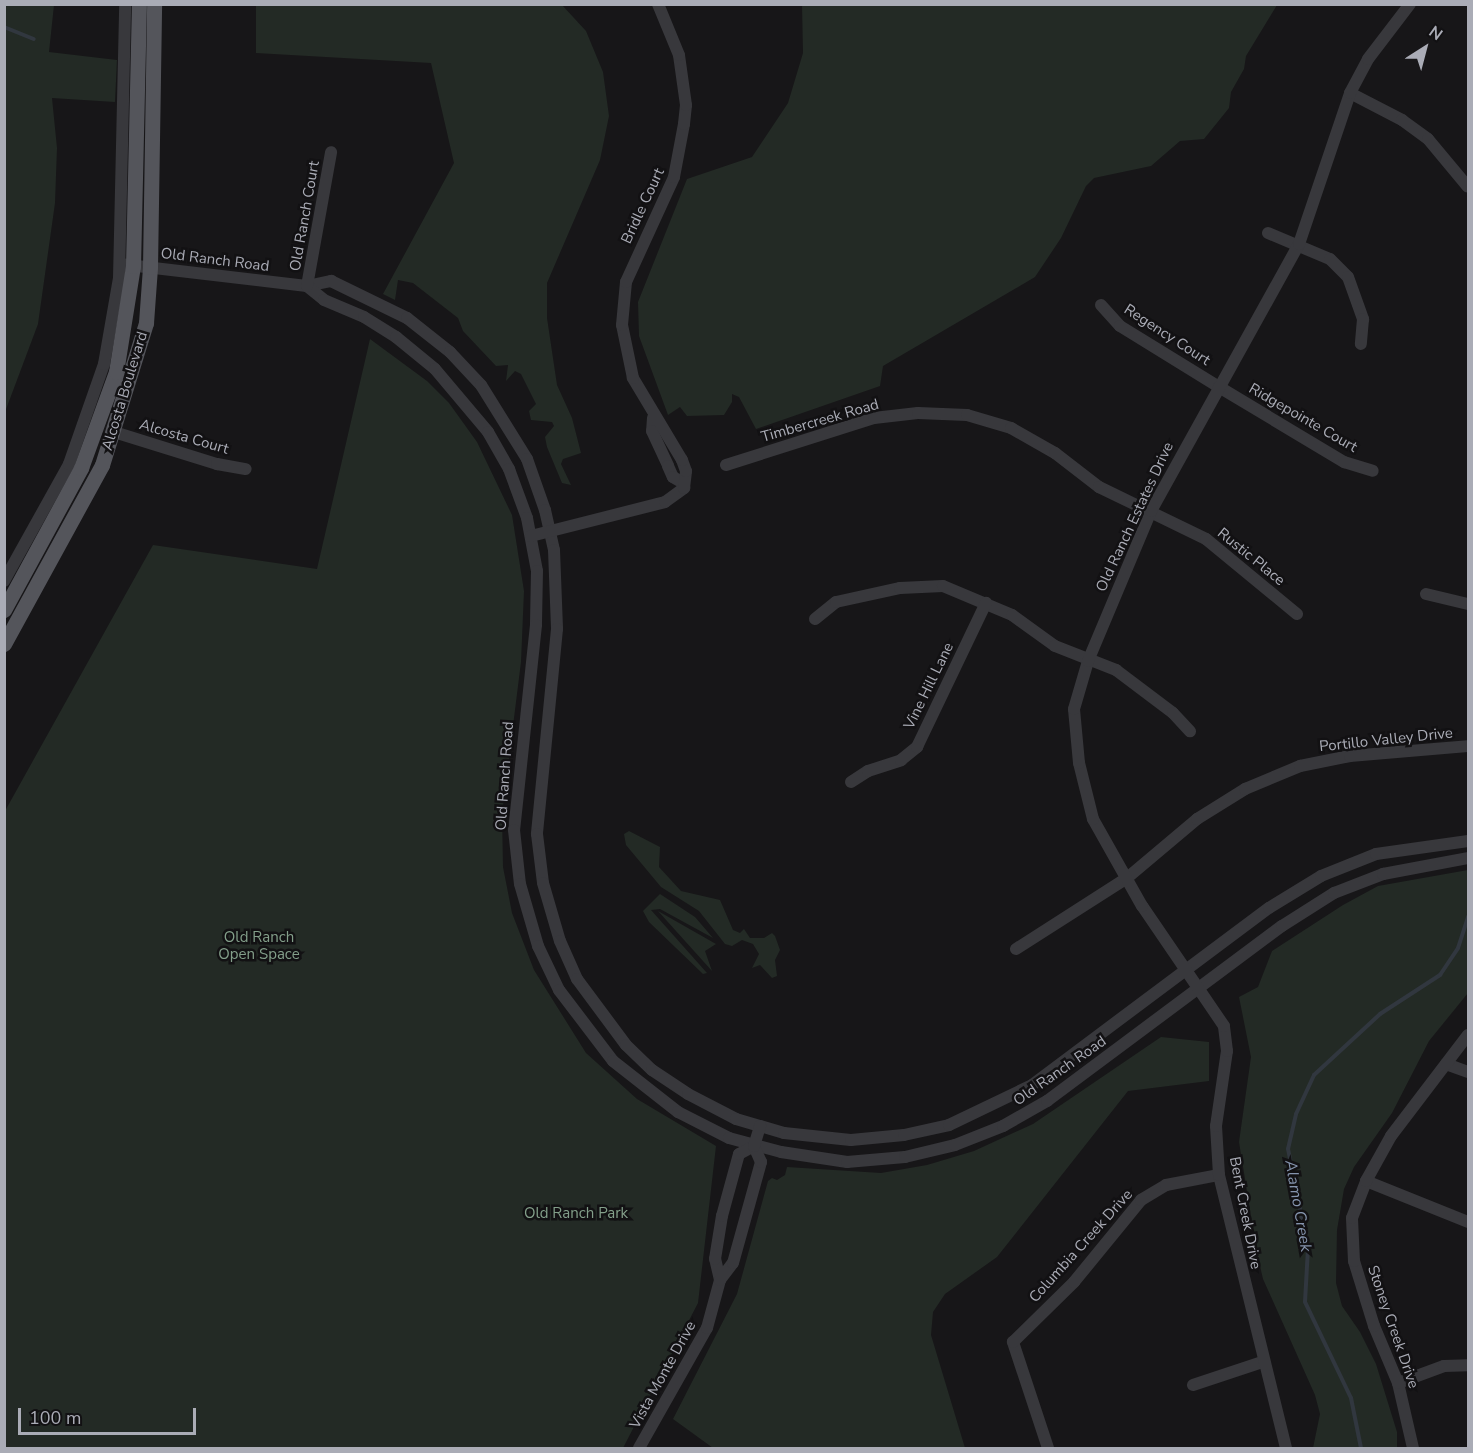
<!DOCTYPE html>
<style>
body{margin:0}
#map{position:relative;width:1473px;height:1453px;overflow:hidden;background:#171618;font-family:"Nunito Sans",sans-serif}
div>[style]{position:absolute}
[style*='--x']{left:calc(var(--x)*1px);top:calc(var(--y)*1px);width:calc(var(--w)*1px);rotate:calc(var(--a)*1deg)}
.green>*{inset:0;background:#232a25}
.stream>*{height:4px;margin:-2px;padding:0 2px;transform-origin:2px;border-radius:2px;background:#31373f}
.minor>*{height:12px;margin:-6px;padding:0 6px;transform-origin:6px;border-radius:6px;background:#38383c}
.major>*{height:15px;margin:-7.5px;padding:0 7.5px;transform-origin:7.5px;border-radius:7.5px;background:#54555b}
span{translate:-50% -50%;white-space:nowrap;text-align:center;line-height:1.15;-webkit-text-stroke:5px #121113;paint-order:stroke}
.street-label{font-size:15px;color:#aaacb6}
.park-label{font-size:15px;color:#839f8a}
.water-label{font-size:16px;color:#8594ad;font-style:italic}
.frame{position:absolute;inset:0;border:6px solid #aaacb6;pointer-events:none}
.north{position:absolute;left:1395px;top:18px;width:60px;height:60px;-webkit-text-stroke:4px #121113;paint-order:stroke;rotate:36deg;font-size:16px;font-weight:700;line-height:24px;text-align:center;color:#aaacb6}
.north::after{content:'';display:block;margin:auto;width:21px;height:27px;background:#aaacb6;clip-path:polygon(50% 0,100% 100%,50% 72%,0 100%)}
.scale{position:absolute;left:18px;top:1408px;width:178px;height:27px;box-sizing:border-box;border:3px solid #aaacb6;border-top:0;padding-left:8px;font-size:18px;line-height:21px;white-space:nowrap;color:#aaacb6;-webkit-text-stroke:4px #121113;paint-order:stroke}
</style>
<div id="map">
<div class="green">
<i style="clip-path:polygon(5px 4px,54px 5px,49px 52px,117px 60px,115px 102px,52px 98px,57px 148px,55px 203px,38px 324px,5px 412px)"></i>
<i style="clip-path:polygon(256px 5px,562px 5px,586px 31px,603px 72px,609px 116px,600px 160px,547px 283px,547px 318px,557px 385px,572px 418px,581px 453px,563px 459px,561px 464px,571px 485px,562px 483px,547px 447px,545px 437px,554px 426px,552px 422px,531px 420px,529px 411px,536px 404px,521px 374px,515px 371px,506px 381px,508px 365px,496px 366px,463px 331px,458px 318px,413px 283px,398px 280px,395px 300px,383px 294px,454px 163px,431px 63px,256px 53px)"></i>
<i style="clip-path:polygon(802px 5px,802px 4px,1277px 5px,1246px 56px,1244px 69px,1231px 92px,1229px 108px,1204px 139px,1180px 141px,1151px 166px,1094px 178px,1086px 186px,1061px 238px,1035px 277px,883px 366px,880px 386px,756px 429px,739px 397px,732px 394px,732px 402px,724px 415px,687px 416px,680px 407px,668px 415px,639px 336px,638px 302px,687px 179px,752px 157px,788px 103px,803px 53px)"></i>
<i style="clip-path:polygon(370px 339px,427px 381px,449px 403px,477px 442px,512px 515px,524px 591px,521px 662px,502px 814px,503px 867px,512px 913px,534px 970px,586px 1053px,637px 1099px,716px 1146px,698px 1303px,623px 1448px,5px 1448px,5px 811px,153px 545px,317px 569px)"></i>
<i style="clip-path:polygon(629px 831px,660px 847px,659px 867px,681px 891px,720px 900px,733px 930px,740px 933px,744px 929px,750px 938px,764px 938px,772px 933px,775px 936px,780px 950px,775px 960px,777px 976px,772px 978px,760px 965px,752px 968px,759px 954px,753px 944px,742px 940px,732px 946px,725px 944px,699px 911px,661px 887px,626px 845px,624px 834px)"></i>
<i style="clip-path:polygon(1468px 870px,1468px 993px,1429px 1041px,1392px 1113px,1354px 1167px,1344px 1189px,1337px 1230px,1336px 1283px,1342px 1306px,1360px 1332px,1376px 1364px,1397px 1432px,1397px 1448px,1313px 1448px,1320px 1414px,1315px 1395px,1263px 1279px,1257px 1253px,1239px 1142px,1251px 1057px,1239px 997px,1258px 987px,1272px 951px,1343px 905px,1378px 886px)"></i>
<i style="clip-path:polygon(660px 894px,695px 917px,713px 938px,660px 909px,651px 910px,707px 973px,703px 974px,649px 922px,643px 911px)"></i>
<i style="clip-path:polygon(658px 911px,716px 944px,705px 951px,712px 971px)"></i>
<i style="clip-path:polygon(1161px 1037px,1209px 1042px,1209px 1081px,1128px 1091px,997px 1257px,945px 1294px,933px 1312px,931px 1335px,965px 1448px,713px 1448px,673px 1419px,737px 1294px,768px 1181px,772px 1178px,777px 1180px,785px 1175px,787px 1167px,881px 1173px,927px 1165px,974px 1151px,1033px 1124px)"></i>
</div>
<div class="stream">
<i style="--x:4;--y:27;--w:32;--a:22"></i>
<i style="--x:1361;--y:1448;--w:51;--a:-101.3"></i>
<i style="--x:1351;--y:1398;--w:106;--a:-115.6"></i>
<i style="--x:1305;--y:1302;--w:53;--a:-86.8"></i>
<i style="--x:1308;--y:1249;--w:102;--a:-101.3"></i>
<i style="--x:1288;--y:1149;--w:36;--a:-77"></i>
<i style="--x:1296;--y:1114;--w:43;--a:-65.2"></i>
<i style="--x:1314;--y:1075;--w:90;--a:-42.7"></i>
<i style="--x:1380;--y:1014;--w:72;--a:-33"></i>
<i style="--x:1440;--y:975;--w:32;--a:-56"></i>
<i style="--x:1458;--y:948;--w:33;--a:-72"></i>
</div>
<div class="minor">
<i style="--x:1350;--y:93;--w:59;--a:27.4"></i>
<i style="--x:1402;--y:120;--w:32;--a:36"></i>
<i style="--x:1428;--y:139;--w:62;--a:50.2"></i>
<i style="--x:1268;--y:233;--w:67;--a:22.8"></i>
<i style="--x:1330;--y:259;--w:25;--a:45"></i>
<i style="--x:1348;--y:277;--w:45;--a:70.3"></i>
<i style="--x:1363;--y:319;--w:25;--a:95"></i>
<i style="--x:120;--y:264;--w:188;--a:6.7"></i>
<i style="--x:307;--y:286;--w:25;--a:-12"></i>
<i style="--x:331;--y:281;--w:85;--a:26"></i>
<i style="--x:407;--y:318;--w:55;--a:38.3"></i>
<i style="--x:450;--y:352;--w:45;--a:46.8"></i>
<i style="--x:481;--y:385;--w:87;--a:58.1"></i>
<i style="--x:527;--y:459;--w:54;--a:70.6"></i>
<i style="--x:545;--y:510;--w:41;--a:77.3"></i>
<i style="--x:554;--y:550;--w:79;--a:87.8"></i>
<i style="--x:557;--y:629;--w:206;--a:95.6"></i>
<i style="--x:537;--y:834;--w:49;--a:83"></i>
<i style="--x:543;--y:883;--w:60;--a:73.7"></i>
<i style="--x:560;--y:941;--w:42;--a:65.9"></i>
<i style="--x:577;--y:979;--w:82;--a:53.4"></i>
<i style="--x:626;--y:1045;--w:36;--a:44"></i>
<i style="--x:652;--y:1070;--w:43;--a:33.7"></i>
<i style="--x:688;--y:1094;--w:54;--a:27.5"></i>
<i style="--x:736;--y:1119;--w:50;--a:16.3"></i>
<i style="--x:784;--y:1133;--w:67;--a:6"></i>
<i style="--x:851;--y:1140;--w:53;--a:-5.4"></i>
<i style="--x:904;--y:1135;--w:46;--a:-12.5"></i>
<i style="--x:949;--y:1125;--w:92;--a:-25.7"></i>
<i style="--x:1032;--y:1085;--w:296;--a:-36.8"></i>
<i style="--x:1269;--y:908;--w:61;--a:-31.6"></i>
<i style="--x:1321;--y:876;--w:59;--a:-21.8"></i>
<i style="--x:1376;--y:854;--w:93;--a:-8"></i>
<i style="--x:307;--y:286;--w:22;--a:39"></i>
<i style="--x:324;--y:300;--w:43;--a:23"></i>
<i style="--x:364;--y:317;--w:38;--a:32"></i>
<i style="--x:396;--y:337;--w:50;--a:39.4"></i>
<i style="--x:435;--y:369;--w:82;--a:49.9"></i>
<i style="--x:488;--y:432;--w:43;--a:60.4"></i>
<i style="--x:509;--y:469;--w:52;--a:69.8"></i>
<i style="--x:527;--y:518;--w:54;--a:79.3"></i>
<i style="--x:537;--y:571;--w:54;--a:91.1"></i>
<i style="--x:536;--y:625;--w:206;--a:96.1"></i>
<i style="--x:514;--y:830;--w:54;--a:83.7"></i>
<i style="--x:520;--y:884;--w:65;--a:73.8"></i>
<i style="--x:538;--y:946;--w:49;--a:64.5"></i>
<i style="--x:559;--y:990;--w:89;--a:52.7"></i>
<i style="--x:613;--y:1061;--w:83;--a:38.1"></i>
<i style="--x:678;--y:1112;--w:57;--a:27"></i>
<i style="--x:729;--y:1138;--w:54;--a:15.1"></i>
<i style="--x:781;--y:1152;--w:67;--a:8.6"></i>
<i style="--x:847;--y:1162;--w:58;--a:-4.9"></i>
<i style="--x:905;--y:1157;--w:51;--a:-13.5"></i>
<i style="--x:955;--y:1145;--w:52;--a:-21.6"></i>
<i style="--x:1003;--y:1126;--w:51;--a:-29.6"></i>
<i style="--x:1047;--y:1101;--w:293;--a:-36.7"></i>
<i style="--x:1282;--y:926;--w:62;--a:-32.4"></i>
<i style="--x:1334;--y:893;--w:53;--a:-21.2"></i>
<i style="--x:1383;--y:874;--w:86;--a:-10.7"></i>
<i style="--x:307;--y:286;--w:136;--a:-79.8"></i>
<i style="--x:1101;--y:305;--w:28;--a:48"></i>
<i style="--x:1120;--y:326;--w:116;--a:31.6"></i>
<i style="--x:1219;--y:387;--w:146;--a:31"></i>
<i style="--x:1344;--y:462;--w:30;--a:17"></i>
<i style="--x:653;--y:418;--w:13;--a:94"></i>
<i style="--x:652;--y:431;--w:38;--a:65"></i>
<i style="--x:668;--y:466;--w:12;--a:66"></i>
<i style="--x:673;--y:477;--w:12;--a:31"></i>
<i style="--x:114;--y:432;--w:108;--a:17.3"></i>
<i style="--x:217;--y:464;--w:29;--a:10"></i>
<i style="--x:726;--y:465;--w:155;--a:-17.6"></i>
<i style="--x:874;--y:418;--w:44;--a:-6.5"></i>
<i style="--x:918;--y:413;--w:49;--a:2.3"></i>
<i style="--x:967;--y:415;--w:46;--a:16.5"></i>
<i style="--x:1011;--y:428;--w:51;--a:29.6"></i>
<i style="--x:1055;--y:453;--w:56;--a:37.7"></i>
<i style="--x:1099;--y:487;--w:119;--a:25.9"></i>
<i style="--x:1206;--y:539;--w:118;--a:39.5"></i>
<i style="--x:531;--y:536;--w:138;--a:-14.2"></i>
<i style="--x:665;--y:502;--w:24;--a:-36"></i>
<i style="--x:684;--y:488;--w:17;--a:-83"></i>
<i style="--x:686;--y:471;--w:12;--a:-110"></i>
<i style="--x:682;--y:460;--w:96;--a:-120.9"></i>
<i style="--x:633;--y:378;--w:54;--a:-101.7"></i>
<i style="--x:622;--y:325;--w:43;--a:-84.7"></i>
<i style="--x:626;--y:282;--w:115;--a:-65.4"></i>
<i style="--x:674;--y:177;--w:54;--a:-79.3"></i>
<i style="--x:684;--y:124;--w:19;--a:-84"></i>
<i style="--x:686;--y:105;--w:50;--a:-98"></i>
<i style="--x:679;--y:55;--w:55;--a:-112.4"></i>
<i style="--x:4;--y:581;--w:134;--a:-60.9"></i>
<i style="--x:69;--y:464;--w:106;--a:-70.7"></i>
<i style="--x:104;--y:364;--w:87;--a:-80.1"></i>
<i style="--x:119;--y:278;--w:274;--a:-88.7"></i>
<i style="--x:1426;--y:594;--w:43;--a:13.4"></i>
<i style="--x:815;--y:619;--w:27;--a:-39"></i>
<i style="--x:836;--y:602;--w:66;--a:-12.3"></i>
<i style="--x:900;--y:588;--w:43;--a:-2.7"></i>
<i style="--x:943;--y:586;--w:75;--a:22.8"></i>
<i style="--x:1012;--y:615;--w:53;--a:35.8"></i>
<i style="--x:1055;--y:646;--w:66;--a:21.5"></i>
<i style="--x:1116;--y:670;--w:71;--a:37"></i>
<i style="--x:1173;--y:713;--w:25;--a:47"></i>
<i style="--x:851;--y:782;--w:20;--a:-33"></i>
<i style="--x:868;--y:771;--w:35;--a:-18"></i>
<i style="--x:901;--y:760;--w:21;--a:-39"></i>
<i style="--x:917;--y:747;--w:160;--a:-64.4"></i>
<i style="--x:1016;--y:949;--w:132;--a:-32.6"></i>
<i style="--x:1127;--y:878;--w:92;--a:-40.1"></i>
<i style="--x:1197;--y:819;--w:57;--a:-32"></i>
<i style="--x:1245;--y:789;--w:60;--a:-22.7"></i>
<i style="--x:1300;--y:766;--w:51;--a:-11.3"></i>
<i style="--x:1350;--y:756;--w:118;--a:-4.8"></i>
<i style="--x:1446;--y:1064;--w:23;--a:20"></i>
<i style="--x:1366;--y:1181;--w:110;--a:21.9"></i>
<i style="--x:720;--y:1280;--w:22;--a:-103"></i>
<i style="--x:715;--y:1259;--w:44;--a:-80.8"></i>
<i style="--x:722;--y:1216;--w:64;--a:-74.7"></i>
<i style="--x:739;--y:1154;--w:17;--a:-28"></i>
<i style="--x:1398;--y:1383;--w:49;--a:-20.3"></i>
<i style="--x:1444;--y:1366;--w:24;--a:-2"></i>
<i style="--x:1193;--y:1385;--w:73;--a:-18.4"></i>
<i style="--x:639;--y:1448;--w:138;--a:-60.5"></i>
<i style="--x:707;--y:1328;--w:50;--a:-74.8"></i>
<i style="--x:720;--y:1280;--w:21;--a:-53"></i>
<i style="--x:733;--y:1263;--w:105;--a:-74.5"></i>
<i style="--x:761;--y:1162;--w:17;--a:-114"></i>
<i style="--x:754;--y:1146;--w:21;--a:-73"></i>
<i style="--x:1048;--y:1448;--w:112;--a:-108.3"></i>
<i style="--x:1013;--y:1342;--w:86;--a:-44.5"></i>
<i style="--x:1074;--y:1282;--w:106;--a:-50.7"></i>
<i style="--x:1141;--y:1200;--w:29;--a:-31"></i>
<i style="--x:1166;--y:1185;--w:54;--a:-10.7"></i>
<i style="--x:1286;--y:1448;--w:281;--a:-103.8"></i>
<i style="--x:1219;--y:1175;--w:49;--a:-93.5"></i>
<i style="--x:1216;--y:1126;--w:76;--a:-81.7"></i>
<i style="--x:1227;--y:1051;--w:25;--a:-97"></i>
<i style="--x:1224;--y:1026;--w:145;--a:-124.3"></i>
<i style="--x:1142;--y:906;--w:100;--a:-119.4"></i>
<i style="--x:1093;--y:819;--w:58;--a:-104"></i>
<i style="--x:1079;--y:763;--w:54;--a:-95.3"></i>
<i style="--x:1074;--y:709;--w:50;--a:-73.7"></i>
<i style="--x:1088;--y:661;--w:163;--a:-67.2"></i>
<i style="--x:1151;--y:511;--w:305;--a:-61"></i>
<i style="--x:1299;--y:244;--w:159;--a:-71.3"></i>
<i style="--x:1350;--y:93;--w:38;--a:-62"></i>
<i style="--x:1368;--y:59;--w:69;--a:-52.6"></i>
<i style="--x:1413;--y:1448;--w:67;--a:-103"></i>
<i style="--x:1398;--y:1383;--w:62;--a:-112.8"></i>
<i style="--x:1374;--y:1326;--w:68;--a:-107.1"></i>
<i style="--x:1354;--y:1261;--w:43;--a:-92.7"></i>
<i style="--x:1352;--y:1218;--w:40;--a:-69"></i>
<i style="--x:1366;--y:1181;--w:51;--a:-60.9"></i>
<i style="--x:1391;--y:1136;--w:127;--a:-52.7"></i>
</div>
<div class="major">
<i style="--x:4;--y:610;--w:162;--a:-61.5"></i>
<i style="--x:81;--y:468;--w:102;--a:-70"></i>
<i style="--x:116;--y:372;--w:107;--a:-80.9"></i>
<i style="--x:133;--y:266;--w:262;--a:-88.7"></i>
<i style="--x:4;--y:644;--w:204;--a:-61.3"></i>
<i style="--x:102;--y:465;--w:149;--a:-72.8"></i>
<i style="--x:146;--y:323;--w:56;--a:-85.9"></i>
<i style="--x:150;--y:267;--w:263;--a:-89.1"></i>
</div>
<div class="street-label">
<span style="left:643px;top:206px;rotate:-65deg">Bridle Court</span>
<span style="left:305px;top:216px;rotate:-80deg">Old Ranch Court</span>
<span style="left:215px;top:260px;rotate:7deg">Old Ranch Road</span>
<span style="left:1167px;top:335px;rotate:33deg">Regency Court</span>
<span style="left:125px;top:391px;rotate:-73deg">Alcosta Boulevard</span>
<span style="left:1303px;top:418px;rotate:30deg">Ridgepointe Court</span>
<span style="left:820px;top:421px;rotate:-16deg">Timbercreek Road</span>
<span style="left:184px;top:437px;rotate:16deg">Alcosta Court</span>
<span style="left:1135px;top:517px;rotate:-65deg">Old Ranch Estates Drive</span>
<span style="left:1251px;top:557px;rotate:39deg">Rustic Place</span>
<span style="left:929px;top:686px;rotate:-64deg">Vine Hill Lane</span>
<span style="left:1386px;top:740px;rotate:-6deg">Portillo Valley Drive</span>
<span style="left:505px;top:776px;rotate:-86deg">Old Ranch Road</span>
<span style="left:1060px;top:1071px;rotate:-35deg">Old Ranch Road</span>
<span style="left:1245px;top:1213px;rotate:79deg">Bent Creek Drive</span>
<span style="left:1081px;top:1246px;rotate:-48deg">Columbia Creek Drive</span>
<span style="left:1393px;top:1327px;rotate:71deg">Stoney Creek Drive</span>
<span style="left:663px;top:1375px;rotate:-61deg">Vista Monte Drive</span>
</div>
<div class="park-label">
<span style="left:259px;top:946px">Old Ranch<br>Open Space</span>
<span style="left:576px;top:1214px">Old Ranch Park</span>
</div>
<div class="water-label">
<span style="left:1298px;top:1206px;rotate:80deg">Alamo Creek</span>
</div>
<div class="frame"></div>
<div class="north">N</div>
<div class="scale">100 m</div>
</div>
